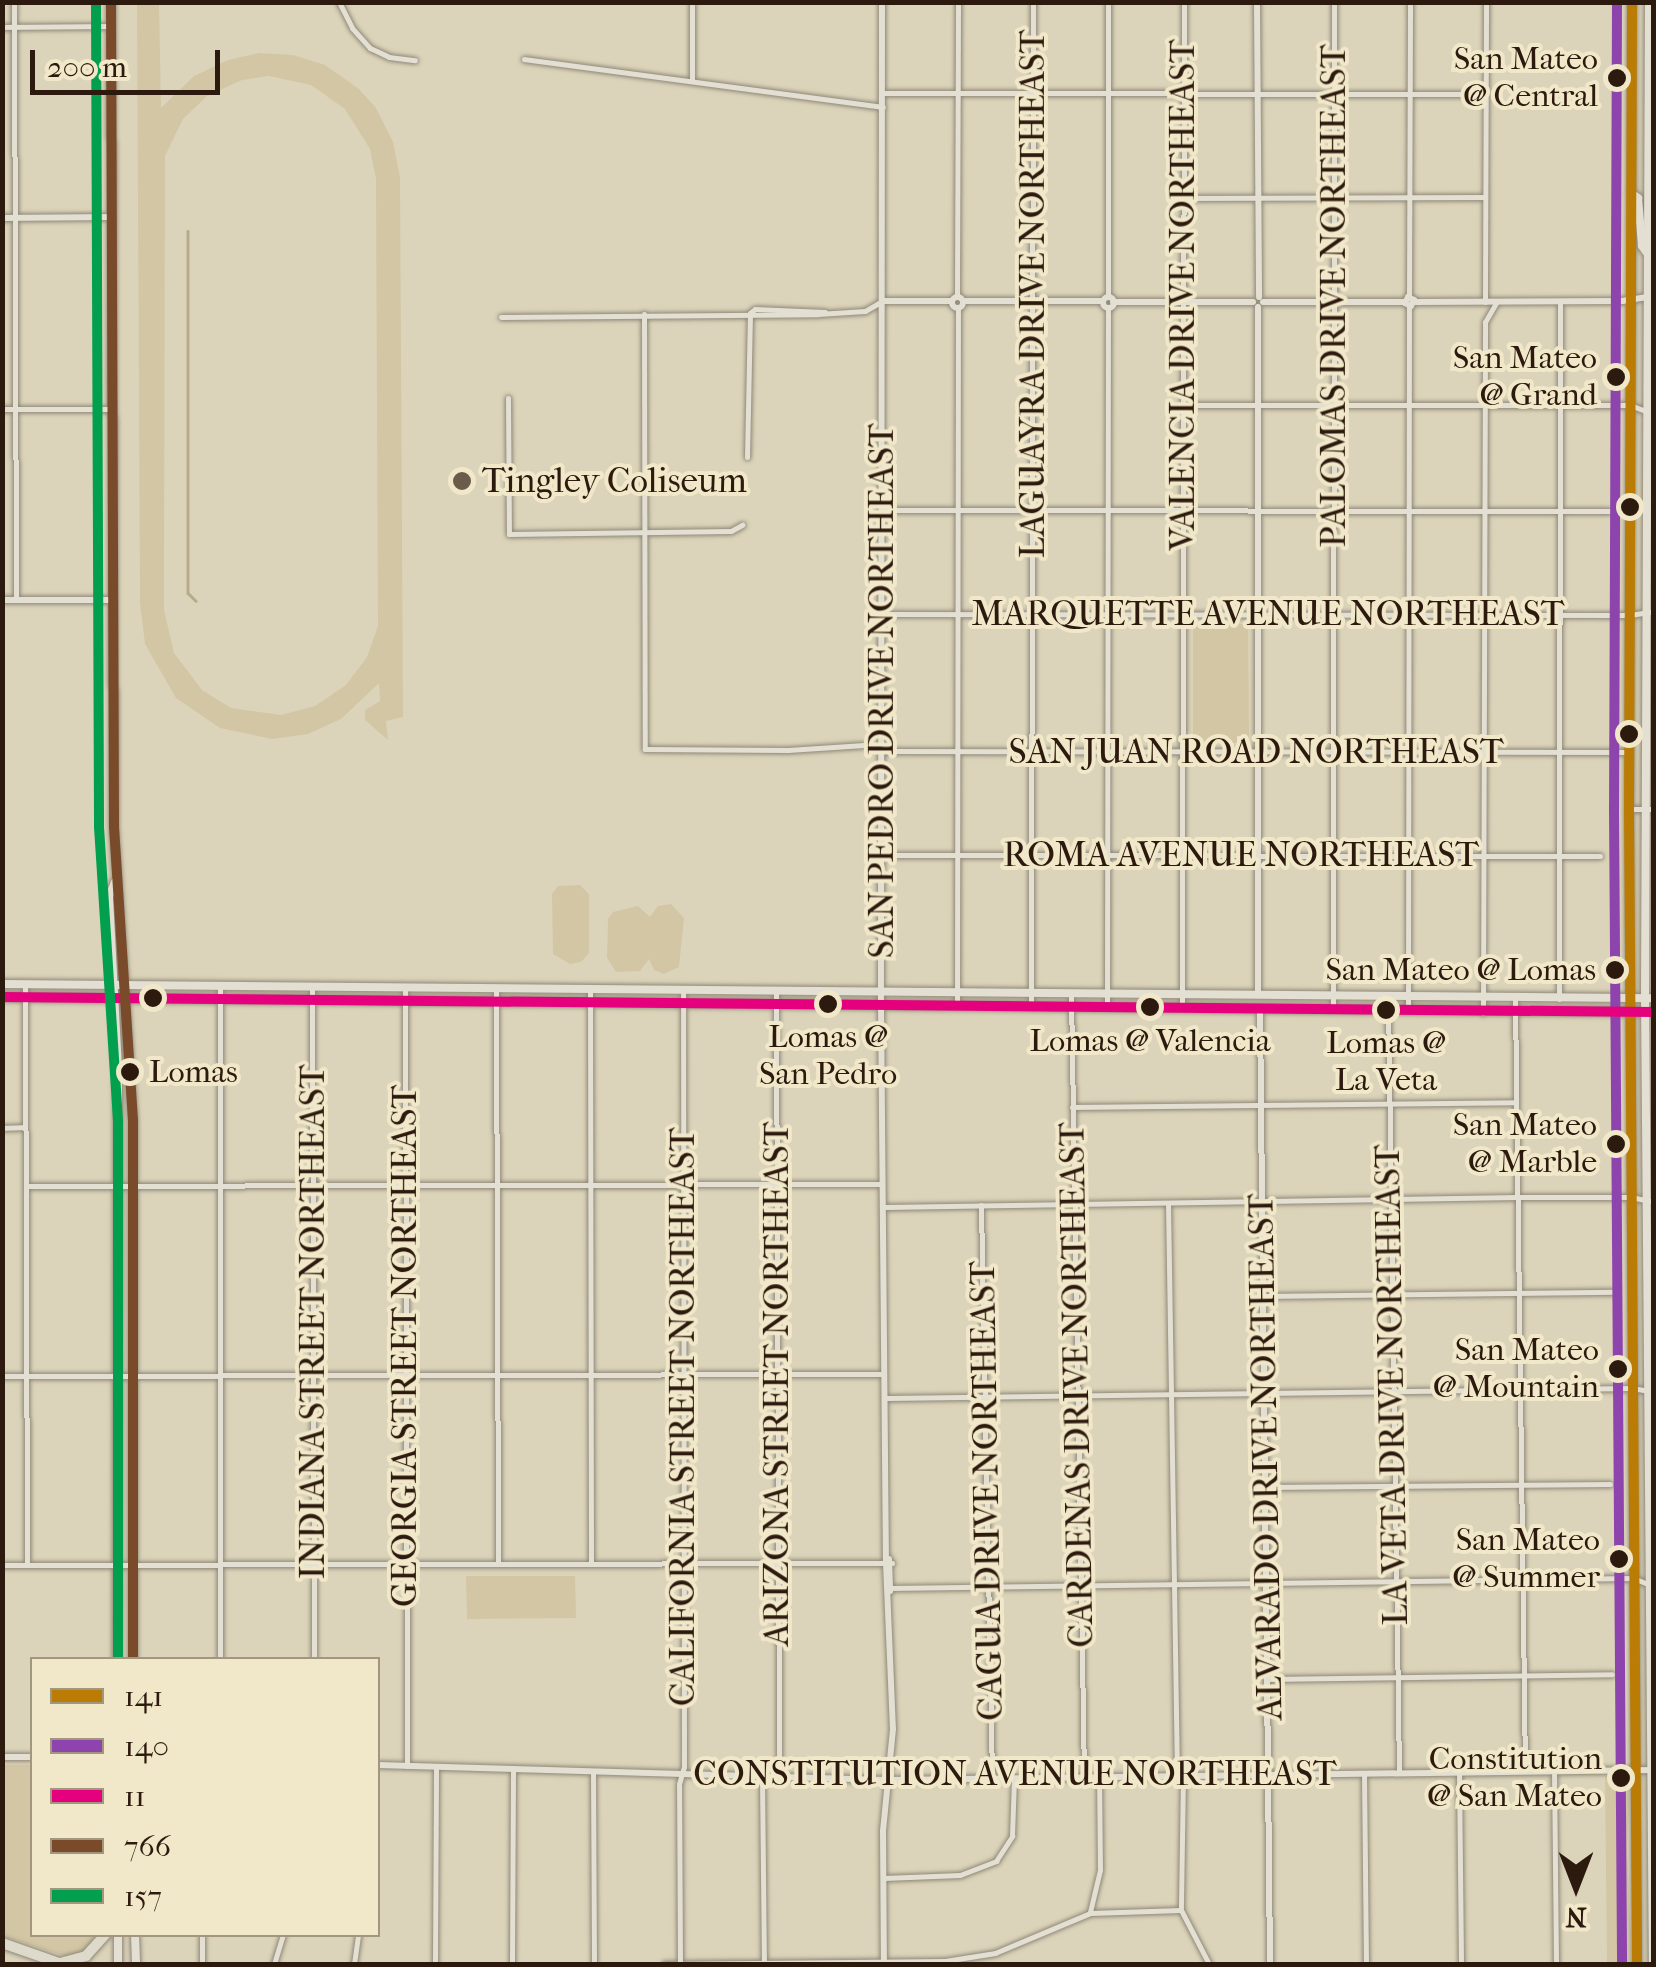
<!DOCTYPE html>
<style>
body{margin:0}
#map{position:relative;width:1656px;height:1967px;overflow:hidden;background:#dcd4ba;font-family:"IM FELL French Canon",serif}
div>[style]{position:absolute}
[style*='--x']{left:calc(var(--x)*1px);top:calc(var(--y)*1px);width:calc(var(--w)*1px);rotate:calc(var(--a)*1deg)}
.green>*{inset:0;background:#d2c6a4}
.stream>*{height:2.5px;margin:-1.25px;padding:0 1.25px;transform-origin:1.25px;border-radius:1.25px;background:#b8ab8b}
.roads{filter:drop-shadow(0 0 2px #8f8878) drop-shadow(0 0 2px #8f8878)}
.minor>*{height:5px;margin:-2.5px;padding:0 2.5px;transform-origin:2.5px;border-radius:2.5px;background:#e3dfd3}
.tertiary>*{height:6px;margin:-3px;padding:0 3px;transform-origin:3px;border-radius:3px;background:#e3dfd3}
.tertiary>.ring{margin:-3px;padding:0;box-sizing:content-box;background:none;border:6px solid #e3dfd3;border-radius:50%}
.secondary>*{height:8px;margin:-4px;padding:0 4px;transform-origin:4px;border-radius:4px;background:#e3dfd3}
.motorway>*{height:10px;margin:-5px;padding:0 5px;transform-origin:5px;border-radius:5px;background:#dedacb}
.bus-1>*{height:10px;margin:-5px;padding:0 5px;transform-origin:5px;border-radius:5px;background:#ba7c04}
.bus-2>*{height:10px;margin:-5px;padding:0 5px;transform-origin:5px;border-radius:5px;background:#8e44ad}
.bus-3>*{height:10px;margin:-5px;padding:0 5px;transform-origin:5px;border-radius:5px;background:#e5007d}
.bus-4>*{height:10px;margin:-5px;padding:0 5px;transform-origin:5px;border-radius:5px;background:#7a4b2a}
.bus-5>*{height:10px;margin:-5px;padding:0 5px;transform-origin:5px;border-radius:5px;background:#029f4e}
.dots>*{width:28px;height:28px;translate:-50% -50%;box-sizing:border-box;border:5px solid #f1e8ca;border-radius:50%}
span{translate:-50% -50%;white-space:nowrap;text-align:center;line-height:1.15;-webkit-text-stroke:8px #f1e8ca;paint-order:stroke}
.bus-label{font-size:32px;color:#2d1a0e}
.right{translate:-100% -50%;text-align:right}
.left{translate:0 -50%;text-align:left}
.street-label{font-size:35px;color:#2d1a0e}
.poi-label{font-size:35px;color:#2d1a0e}
.frame{position:absolute;inset:0;border:5px solid #2d1a0e;pointer-events:none}
.legend{position:absolute;left:30px;top:1657px;width:350px;height:280px;box-sizing:border-box;background:#f1e8ca;border:2px solid #a3967f;margin:0;padding:12px 18px;list-style:none;font-size:30px;color:#2d1a0e}
.legend li{display:flex;align-items:center;gap:20px;height:50px}
.legend b{width:50px;border:2px solid #a3967f}
.north{position:absolute;left:1526px;top:1837px;width:100px;height:100px;-webkit-text-stroke:8px #f1e8ca;paint-order:stroke;rotate:180deg;font-size:28px;font-weight:700;line-height:40px;text-align:center;color:#2d1a0e}
.north::after{content:'';display:block;margin:auto;width:35px;height:45px;background:#2d1a0e;clip-path:polygon(50% 0,100% 100%,50% 72%,0 100%)}
.scale{position:absolute;left:30px;top:50px;width:190px;height:45px;box-sizing:border-box;border:5px solid #2d1a0e;border-top:0;padding-left:12px;font-size:30px;line-height:35px;white-space:nowrap;color:#2d1a0e;-webkit-text-stroke:8px #f1e8ca;paint-order:stroke}
</style>
<div id="map">
<div class="green">
<i style="clip-path:polygon(evenodd,137px 3px,159px 3px,161px 108px,194px 76px,228px 60px,259px 53px,293px 55px,325px 65px,359px 89px,376px 108px,393px 142px,400px 177px,403px 717px,386px 721px,388px 740px,365px 720px,365px 710px,380px 701px,379px 683px,341px 719px,308px 734px,272px 739px,220px 728px,176px 698px,145px 644px,140px 603px,137px 3px,269px 76px,311px 85px,345px 109px,370px 149px,376px 179px,378px 626px,367px 657px,346px 685px,315px 706px,281px 715px,231px 708px,202px 690px,174px 653px,164px 610px,165px 156px,183px 119px,207px 96px,242px 80px,269px 76px)"></i>
<i style="clip-path:polygon(1193px 624px,1248px 624px,1249px 743px,1193px 743px)"></i>
<i style="clip-path:polygon(580px 885px,589px 894px,589px 953px,581px 962px,570px 964px,553px 954px,552px 894px,558px 886px)"></i>
<i style="clip-path:polygon(671px 904px,684px 918px,679px 967px,664px 974px,654px 970px,649px 959px,640px 971px,616px 972px,607px 958px,608px 919px,613px 912px,638px 906px,650px 917px,658px 906px)"></i>
<i style="clip-path:polygon(466px 1576px,575px 1576px,576px 1618px,467px 1619px)"></i>
<i style="clip-path:polygon(3px 1765px,32px 1765px,32px 1934px,98px 1935px,85px 1950px,68px 1957px,3px 1936px)"></i>
<i style="clip-path:polygon(1605px 1776px,1623px 1776px,1630px 1781px,1627px 1850px,1632px 1964px,1607px 1964px)"></i>
</div>
<div class="stream">
<i style="--x:188;--y:231;--w:362;--a:90"></i>
<i style="--x:188;--y:593;--w:11;--a:45"></i>
</div>
<div class="roads">
<div class="minor">
<i style="--x:14;--y:2;--w:597;--a:89.81"></i>
<i style="--x:339;--y:2;--w:29;--a:63"></i>
<i style="--x:352;--y:28;--w:27;--a:48"></i>
<i style="--x:370;--y:48;--w:21;--a:25"></i>
<i style="--x:389;--y:57;--w:26;--a:7"></i>
<i style="--x:692;--y:2;--w:79;--a:90"></i>
<i style="--x:1108;--y:2;--w:294;--a:90"></i>
<i style="--x:2;--y:27;--w:109;--a:-0.5"></i>
<i style="--x:524;--y:59;--w:362;--a:7.6"></i>
<i style="--x:883;--y:93;--w:602;--a:0.1"></i>
<i style="--x:1183;--y:198;--w:302;--a:-0.2"></i>
<i style="--x:957;--y:296;--w:294;--a:-89.8"></i>
<i style="--x:1409;--y:297;--w:295;--a:-89.8"></i>
<i style="--x:1485;--y:302;--w:300;--a:-89.8"></i>
<i style="--x:750;--y:313;--w:6;--a:-39"></i>
<i style="--x:755;--y:309;--w:70;--a:2.5"></i>
<i style="--x:644;--y:314;--w:435;--a:89.9"></i>
<i style="--x:645;--y:749;--w:143;--a:0.4"></i>
<i style="--x:788;--y:750;--w:76;--a:-3.8"></i>
<i style="--x:501;--y:317;--w:317;--a:-0.5"></i>
<i style="--x:818;--y:314;--w:47;--a:-3.7"></i>
<i style="--x:865;--y:311;--w:20;--a:-30"></i>
<i style="--x:508;--y:398;--w:136;--a:89.6"></i>
<i style="--x:509;--y:534;--w:222;--a:-0.8"></i>
<i style="--x:731;--y:531;--w:13;--a:-29"></i>
<i style="--x:1184;--y:405;--w:446;--a:0"></i>
<i style="--x:1630;--y:405;--w:26;--a:21"></i>
<i style="--x:2;--y:409;--w:110;--a:0"></i>
<i style="--x:747;--y:457;--w:144;--a:-88.8"></i>
<i style="--x:883;--y:510;--w:726;--a:0.08"></i>
<i style="--x:883;--y:614;--w:747;--a:0.08"></i>
<i style="--x:1630;--y:615;--w:24;--a:-9"></i>
<i style="--x:883;--y:751;--w:746;--a:0.08"></i>
<i style="--x:1629;--y:809;--w:25;--a:0"></i>
<i style="--x:882;--y:855;--w:718;--a:0.08"></i>
<i style="--x:25;--y:984;--w:581;--a:89.8"></i>
<i style="--x:496;--y:987;--w:577;--a:89.8"></i>
<i style="--x:220;--y:988;--w:672;--a:90"></i>
<i style="--x:312;--y:988;--w:672;--a:89.83"></i>
<i style="--x:405;--y:989;--w:777;--a:89.85"></i>
<i style="--x:590;--y:990;--w:572;--a:89.9"></i>
<i style="--x:776;--y:991;--w:787;--a:89.78"></i>
<i style="--x:1071;--y:993;--w:784;--a:89.05"></i>
<i style="--x:1388;--y:997;--w:776;--a:89.19"></i>
<i style="--x:1515;--y:999;--w:772;--a:89.26"></i>
<i style="--x:1559;--y:999;--w:697;--a:-89.92"></i>
<i style="--x:957;--y:1006;--w:699;--a:-89.92"></i>
<i style="--x:1031;--y:1006;--w:1004;--a:-89.89"></i>
<i style="--x:1107;--y:1007;--w:700;--a:-89.92"></i>
<i style="--x:1182;--y:1008;--w:1006;--a:-89.89"></i>
<i style="--x:1408;--y:1008;--w:702;--a:-89.92"></i>
<i style="--x:1333;--y:1009;--w:1007;--a:-89.94"></i>
<i style="--x:1483;--y:1013;--w:691;--a:-89.83"></i>
<i style="--x:1485;--y:322;--w:22;--a:-60"></i>
<i style="--x:1072;--y:1107;--w:444;--a:-0.6"></i>
<i style="--x:2;--y:1128;--w:23;--a:-2"></i>
<i style="--x:26;--y:1186;--w:856;--a:-0.13"></i>
<i style="--x:1168;--y:1203;--w:573;--a:89.1"></i>
<i style="--x:981;--y:1205;--w:573;--a:88.9"></i>
<i style="--x:885;--y:1207;--w:633;--a:-0.91"></i>
<i style="--x:1518;--y:1197;--w:113;--a:0"></i>
<i style="--x:1631;--y:1197;--w:24;--a:12"></i>
<i style="--x:1264;--y:1296;--w:350;--a:-0.7"></i>
<i style="--x:2;--y:1376;--w:882;--a:-0.13"></i>
<i style="--x:887;--y:1398;--w:745;--a:-0.77"></i>
<i style="--x:1632;--y:1388;--w:22;--a:10"></i>
<i style="--x:1267;--y:1487;--w:343;--a:-0.5"></i>
<i style="--x:2;--y:1565;--w:890;--a:-0.13"></i>
<i style="--x:888;--y:1588;--w:745;--a:-0.77"></i>
<i style="--x:1633;--y:1578;--w:18;--a:22"></i>
<i style="--x:1270;--y:1679;--w:342;--a:-0.8"></i>
<i style="--x:1554;--y:1770;--w:194;--a:89.4"></i>
<i style="--x:593;--y:1772;--w:192;--a:89.7"></i>
<i style="--x:1459;--y:1772;--w:192;--a:89.4"></i>
<i style="--x:1364;--y:1773;--w:191;--a:89.4"></i>
<i style="--x:1183;--y:1776;--w:134;--a:90.9"></i>
<i style="--x:1181;--y:1910;--w:61;--a:62.6"></i>
<i style="--x:762;--y:1778;--w:186;--a:89.4"></i>
<i style="--x:884;--y:1878;--w:76;--a:-2.3"></i>
<i style="--x:960;--y:1875;--w:39;--a:-21"></i>
<i style="--x:996;--y:1861;--w:30;--a:-57"></i>
<i style="--x:1012;--y:1836;--w:58;--a:-88"></i>
<i style="--x:1090;--y:1912;--w:43;--a:-76.6"></i>
<i style="--x:1100;--y:1870;--w:93;--a:-90.6"></i>
<i style="--x:202;--y:1964;--w:30;--a:-90"></i>
<i style="--x:274;--y:1964;--w:31;--a:-73"></i>
<i style="--x:354;--y:1964;--w:30;--a:-82"></i>
<i style="--x:435;--y:1964;--w:197;--a:-89.7"></i>
<i style="--x:512;--y:1964;--w:195;--a:-89.7"></i>
<i style="--x:664;--y:1964;--w:281;--a:-0.6"></i>
<i style="--x:945;--y:1961;--w:51;--a:-9.1"></i>
<i style="--x:995;--y:1953;--w:103;--a:-22.8"></i>
<i style="--x:1090;--y:1913;--w:91;--a:-1.9"></i>
<i style="--x:680;--y:1964;--w:180;--a:-90.3"></i>
<i style="--x:679;--y:1784;--w:18;--a:-74"></i>
<i style="--x:684;--y:1767;--w:779;--a:-90.07"></i>
</div>
<div class="tertiary">
<i style="--x:882;--y:2;--w:1003;--a:90.06"></i>
<i style="--x:881;--y:1005;--w:558;--a:89.49"></i>
<i style="--x:886;--y:1563;--w:166;--a:87.6"></i>
<i style="--x:893;--y:1729;--w:102;--a:95.6"></i>
<i style="--x:883;--y:1831;--w:133;--a:89.6"></i>
<i style="--x:1257;--y:2;--w:295;--a:89.6"></i>
<i style="--x:2;--y:218;--w:109;--a:-0.5"></i>
<i class="ring" style="left:951.5px;top:296.5px;width:5px;height:5px"></i>
<i class="ring" style="left:1102.5px;top:296.5px;width:5px;height:5px"></i>
<i style="--x:1408;--y:297;--w:7;--a:27"></i>
<i style="--x:1414;--y:300;--w:7;--a:117"></i>
<i style="--x:1411;--y:306;--w:7;--a:-153"></i>
<i style="--x:1405;--y:303;--w:7;--a:-63"></i>
<i style="--x:882;--y:301;--w:70;--a:0"></i>
<i style="--x:963;--y:301;--w:140;--a:0"></i>
<i style="--x:1113;--y:302;--w:140;--a:0"></i>
<i style="--x:1263;--y:302;--w:142;--a:0"></i>
<i style="--x:1414;--y:302;--w:208;--a:-0.3"></i>
<i style="--x:1622;--y:301;--w:32;--a:-9"></i>
<i style="--x:2;--y:600;--w:111;--a:0"></i>
<i style="--x:1258;--y:995;--w:688;--a:-90"></i>
<i style="--x:1260;--y:1009;--w:955;--a:89.4"></i>
<i style="--x:889;--y:1559;--w:32;--a:88"></i>
<i style="--x:2;--y:1757;--w:30;--a:0"></i>
<i style="--x:378;--y:1765;--w:511;--a:1.68"></i>
<i style="--x:889;--y:1780;--w:763;--a:-0.75"></i>
</div>
<div class="secondary">
<i style="--x:111;--y:2;--w:825;--a:89.79"></i>
<i style="--x:114;--y:827;--w:295;--a:86.3"></i>
<i style="--x:133;--y:1121;--w:539;--a:90"></i>
<i style="--x:1632;--y:2;--w:807;--a:90.21"></i>
<i style="--x:1629;--y:809;--w:1155;--a:89.6"></i>
<i style="--x:1649;--y:2;--w:996;--a:90.23"></i>
<i style="--x:1645;--y:998;--w:966;--a:89.53"></i>
<i style="--x:1631;--y:193;--w:9;--a:36"></i>
<i style="--x:1638;--y:198;--w:48;--a:85.2"></i>
<i style="--x:1642;--y:246;--w:9;--a:54"></i>
<i style="--x:115;--y:882;--w:16;--a:112"></i>
<i style="--x:109;--y:897;--w:173;--a:87"></i>
<i style="--x:118;--y:1070;--w:590;--a:90.1"></i>
<i style="--x:2;--y:984;--w:1652;--a:0.49"></i>
<i style="--x:2;--y:997;--w:1652;--a:0.52"></i>
<i style="--x:118;--y:1934;--w:30;--a:90"></i>
<i style="--x:135;--y:1934;--w:30;--a:88"></i>
</div>
<div class="motorway">
<i style="--x:2;--y:1943;--w:64;--a:19.3"></i>
<i style="--x:60;--y:1963;--w:27;--a:-15"></i>
<i style="--x:86;--y:1956;--w:30;--a:-48"></i>
</div>
</div>
<div class="bus-1">
<i style="--x:1632;--y:2;--w:807;--a:90.21"></i>
<i style="--x:1629;--y:809;--w:1155;--a:89.6"></i>
</div>
<div class="bus-2">
<i style="--x:1617;--y:2;--w:807;--a:90.21"></i>
<i style="--x:1614;--y:809;--w:1155;--a:89.6"></i>
</div>
<div class="bus-3">
<i style="--x:2;--y:997;--w:1652;--a:0.52"></i>
</div>
<div class="bus-4">
<i style="--x:111;--y:2;--w:825;--a:89.79"></i>
<i style="--x:114;--y:827;--w:295;--a:86.3"></i>
<i style="--x:133;--y:1121;--w:539;--a:90"></i>
</div>
<div class="bus-5">
<i style="--x:96;--y:2;--w:825;--a:89.79"></i>
<i style="--x:99;--y:827;--w:295;--a:86.3"></i>
<i style="--x:118;--y:1121;--w:539;--a:90"></i>
</div>
<div class="dots">
<i style="left:1617px;top:78px;background:#2d1a0e"></i>
<i style="left:1616px;top:377px;background:#2d1a0e"></i>
<i style="left:462px;top:481px;background:#6a5b4a"></i>
<i style="left:1630px;top:507px;background:#2d1a0e"></i>
<i style="left:1629px;top:734px;background:#2d1a0e"></i>
<i style="left:1615px;top:970px;background:#2d1a0e"></i>
<i style="left:153px;top:998px;background:#2d1a0e"></i>
<i style="left:828px;top:1004px;background:#2d1a0e"></i>
<i style="left:1150px;top:1007px;background:#2d1a0e"></i>
<i style="left:1386px;top:1010px;background:#2d1a0e"></i>
<i style="left:130px;top:1072px;background:#2d1a0e"></i>
<i style="left:1616px;top:1144px;background:#2d1a0e"></i>
<i style="left:1618px;top:1369px;background:#2d1a0e"></i>
<i style="left:1619px;top:1559px;background:#2d1a0e"></i>
<i style="left:1621px;top:1778px;background:#2d1a0e"></i>
</div>
<div class="bus-label">
<span class="right" style="left:1598px;top:78px">San Mateo<br>@ Central</span>
<span class="right" style="left:1597px;top:377px">San Mateo<br>@ Grand</span>
<span class="right" style="left:1596px;top:970px">San Mateo @ Lomas</span>
<span style="left:828px;top:1056px">Lomas @<br>San Pedro</span>
<span style="left:1150px;top:1041px">Lomas @ Valencia</span>
<span style="left:1386px;top:1062px">Lomas @<br>La Veta</span>
<span class="left" style="left:149px;top:1072px">Lomas</span>
<span class="right" style="left:1597px;top:1144px">San Mateo<br>@ Marble</span>
<span class="right" style="left:1599px;top:1369px">San Mateo<br>@ Mountain</span>
<span class="right" style="left:1600px;top:1559px">San Mateo<br>@ Summer</span>
<span class="right" style="left:1602px;top:1778px">Constitution<br>@ San Mateo</span>
</div>
<div class="street-label">
<span style="left:1033px;top:294px;rotate:-90deg">LAGUAYRA DRIVE NORTHEAST</span>
<span style="left:1183px;top:295px;rotate:-90deg">VALENCIA DRIVE NORTHEAST</span>
<span style="left:1334px;top:296px;rotate:-90deg">PALOMAS DRIVE NORTHEAST</span>
<span style="left:1268px;top:614px">MARQUETTE AVENUE NORTHEAST</span>
<span style="left:882px;top:691px;rotate:-90deg">SAN PEDRO DRIVE NORTHEAST</span>
<span style="left:1256px;top:752px">SAN JUAN ROAD NORTHEAST</span>
<span style="left:1241px;top:855px">ROMA AVENUE NORTHEAST</span>
<span style="left:313px;top:1322px;rotate:-90deg">INDIANA STREET NORTHEAST</span>
<span style="left:405px;top:1346px;rotate:-90deg">GEORGIA STREET NORTHEAST</span>
<span style="left:777px;top:1384px;rotate:-90deg">ARIZONA STREET NORTHEAST</span>
<span style="left:1077px;top:1385px;rotate:-91deg">CARDENAS DRIVE NORTHEAST</span>
<span style="left:1392px;top:1385px;rotate:-91deg">LA VETA DRIVE NORTHEAST</span>
<span style="left:683px;top:1417px;rotate:-90deg">CALIFORNIA STREET NORTHEAST</span>
<span style="left:1266px;top:1457px;rotate:-91deg">ALVARADO DRIVE NORTHEAST</span>
<span style="left:987px;top:1491px;rotate:-91deg">CAGUA DRIVE NORTHEAST</span>
<span style="left:1015px;top:1774px">CONSTITUTION AVENUE NORTHEAST</span>
</div>
<div class="poi-label">
<span class="left" style="left:482px;top:481px">Tingley Coliseum</span>
</div>
<div class="frame"></div>
<ul class="legend">
<li><b style="height:12px;background:#ba7c04"></b>141</li>
<li><b style="height:12px;background:#8e44ad"></b>140</li>
<li><b style="height:12px;background:#e5007d"></b>11</li>
<li><b style="height:12px;background:#7a4b2a"></b>766</li>
<li><b style="height:12px;background:#029f4e"></b>157</li>
</ul>
<div class="north">N</div>
<div class="scale">200 m</div>
</div>
